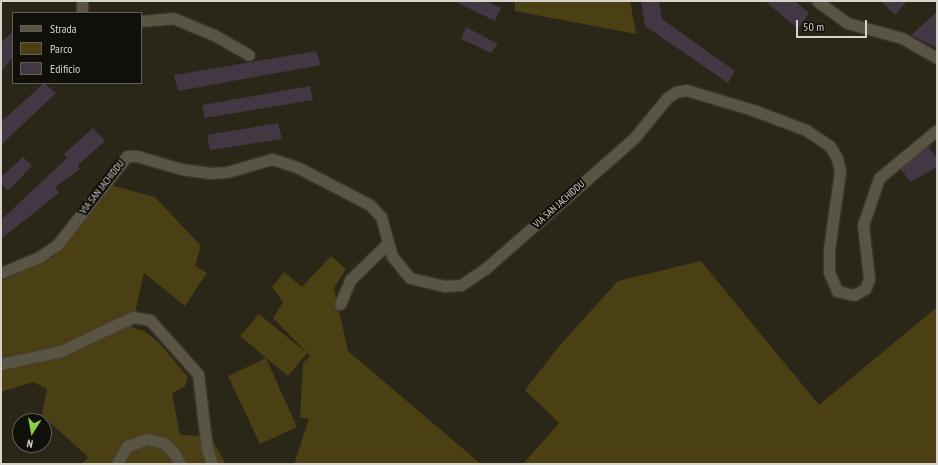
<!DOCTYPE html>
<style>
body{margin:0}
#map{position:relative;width:938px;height:465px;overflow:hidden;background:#2a2618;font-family:"PT Sans Narrow",sans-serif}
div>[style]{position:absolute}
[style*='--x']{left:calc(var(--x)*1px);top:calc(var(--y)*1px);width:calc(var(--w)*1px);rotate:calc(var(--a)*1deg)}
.green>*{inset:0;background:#4b3f14}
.building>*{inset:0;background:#433743}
.roads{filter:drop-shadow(0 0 1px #454237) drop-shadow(0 0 1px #454237)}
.street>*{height:11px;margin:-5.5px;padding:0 5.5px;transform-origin:5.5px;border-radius:5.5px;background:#595444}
span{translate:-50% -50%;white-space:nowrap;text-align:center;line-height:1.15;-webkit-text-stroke:4px #110f09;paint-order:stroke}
.street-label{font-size:10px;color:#d5d3ca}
.frame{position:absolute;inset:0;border:2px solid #d5d3ca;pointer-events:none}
.legend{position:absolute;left:12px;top:12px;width:130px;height:72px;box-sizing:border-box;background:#110f09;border:1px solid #5f5d56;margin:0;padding:5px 7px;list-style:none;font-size:12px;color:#d5d3ca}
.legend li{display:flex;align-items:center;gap:8px;height:20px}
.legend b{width:20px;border:1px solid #5f5d56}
.north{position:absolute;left:12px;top:413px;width:40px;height:40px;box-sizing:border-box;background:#110f09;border:1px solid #5f5d56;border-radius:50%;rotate:191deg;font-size:11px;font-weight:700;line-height:16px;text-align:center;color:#d5d3ca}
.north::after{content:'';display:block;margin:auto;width:14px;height:18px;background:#89cf49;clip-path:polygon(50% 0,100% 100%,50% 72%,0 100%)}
.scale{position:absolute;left:796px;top:20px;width:71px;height:18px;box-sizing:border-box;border:2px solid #d5d3ca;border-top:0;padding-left:5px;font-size:12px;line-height:14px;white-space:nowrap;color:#d5d3ca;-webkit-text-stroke:3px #110f09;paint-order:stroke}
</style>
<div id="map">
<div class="green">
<i style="clip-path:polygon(515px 1px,630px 1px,636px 34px,515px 11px)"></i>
<i style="clip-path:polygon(110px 185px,155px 197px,201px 246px,195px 266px,207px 273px,185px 306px,144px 273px,132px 327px,146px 332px,159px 343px,188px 377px,185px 386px,172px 393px,180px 435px,210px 436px,226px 464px,82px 464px,88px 457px,42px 415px,47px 389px,33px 382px,1px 392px,1px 281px,53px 257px)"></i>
<i style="clip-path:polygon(331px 256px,346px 269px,334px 288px,348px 351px,481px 464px,294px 464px,309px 419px,300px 417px,303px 363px,310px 356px,273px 318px,283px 302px,272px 287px,284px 272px,302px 287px)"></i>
<i style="clip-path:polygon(701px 261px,819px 405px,937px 307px,937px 464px,523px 464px,559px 423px,525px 390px,560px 345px,618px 281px)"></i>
<i style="clip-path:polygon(259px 314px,307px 353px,288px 376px,240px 336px)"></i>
<i style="clip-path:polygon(266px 358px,297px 427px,260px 444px,228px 376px)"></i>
</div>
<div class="building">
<i style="clip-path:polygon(454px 1px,485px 1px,501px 8px,495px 21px)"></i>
<i style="clip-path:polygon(641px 1px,659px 1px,662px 19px,735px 71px,728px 83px,645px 26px)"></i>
<i style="clip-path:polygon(765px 1px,795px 1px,809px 13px,798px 29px)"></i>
<i style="clip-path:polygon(881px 1px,907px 1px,895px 15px)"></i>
<i style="clip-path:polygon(937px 12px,937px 48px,911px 35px)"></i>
<i style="clip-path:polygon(466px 27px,498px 44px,491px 53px,461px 39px)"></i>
<i style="clip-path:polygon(13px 31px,13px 57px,1px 72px,1px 43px)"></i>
<i style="clip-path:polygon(316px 51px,321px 65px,178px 91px,174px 75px)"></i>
<i style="clip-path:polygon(44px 83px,56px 93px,1px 145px,1px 122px)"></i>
<i style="clip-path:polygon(310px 86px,313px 100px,205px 118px,202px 105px)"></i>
<i style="clip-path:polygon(278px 123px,282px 139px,210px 150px,207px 135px)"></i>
<i style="clip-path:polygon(93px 128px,105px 141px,78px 165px,80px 169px,55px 187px,59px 193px,1px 239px,1px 220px,67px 158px,64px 154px)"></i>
<i style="clip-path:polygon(928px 146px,937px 158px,937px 167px,911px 182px,900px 169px)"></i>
<i style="clip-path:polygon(23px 157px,32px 166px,8px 191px,1px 183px,1px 177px)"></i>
</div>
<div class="roads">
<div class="street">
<i style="--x:82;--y:1;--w:12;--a:90"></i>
<i style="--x:817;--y:1;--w:37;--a:36"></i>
<i style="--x:847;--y:23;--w:57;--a:15.3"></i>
<i style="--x:902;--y:38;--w:40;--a:29.7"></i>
<i style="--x:141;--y:21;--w:32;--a:-5"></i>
<i style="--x:173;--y:18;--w:44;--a:22.5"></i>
<i style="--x:214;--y:35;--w:40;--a:29.7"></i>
<i style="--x:1;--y:273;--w:41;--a:-22.8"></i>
<i style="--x:39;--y:257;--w:22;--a:-34"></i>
<i style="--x:57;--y:245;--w:113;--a:-51.8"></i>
<i style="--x:127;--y:156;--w:10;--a:0"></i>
<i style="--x:137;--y:156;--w:46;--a:16.5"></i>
<i style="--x:181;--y:169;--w:29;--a:8"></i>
<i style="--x:210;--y:173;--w:17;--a:-3"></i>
<i style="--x:227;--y:172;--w:47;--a:-16.1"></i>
<i style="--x:272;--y:159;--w:28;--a:18"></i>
<i style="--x:299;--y:168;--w:80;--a:27.5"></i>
<i style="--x:370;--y:205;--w:16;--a:47"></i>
<i style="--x:381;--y:217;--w:41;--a:74.2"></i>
<i style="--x:392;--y:256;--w:28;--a:51"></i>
<i style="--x:410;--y:278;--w:35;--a:13"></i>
<i style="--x:444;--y:286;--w:17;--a:-3"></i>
<i style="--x:461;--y:285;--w:29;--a:-34"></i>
<i style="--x:485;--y:269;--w:200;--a:-41.3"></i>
<i style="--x:635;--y:137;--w:50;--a:-50.6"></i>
<i style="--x:667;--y:98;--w:11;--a:-34"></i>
<i style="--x:676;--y:92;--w:10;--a:-11"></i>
<i style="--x:686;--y:90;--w:70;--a:16.6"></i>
<i style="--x:753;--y:110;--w:57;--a:20.7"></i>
<i style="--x:806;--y:130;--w:29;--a:34"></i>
<i style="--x:830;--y:146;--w:14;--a:60"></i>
<i style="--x:837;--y:158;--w:13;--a:77"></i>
<i style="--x:840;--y:171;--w:79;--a:98"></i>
<i style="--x:829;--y:249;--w:23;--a:90"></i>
<i style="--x:829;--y:272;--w:21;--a:67"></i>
<i style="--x:837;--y:291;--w:17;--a:13"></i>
<i style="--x:854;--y:295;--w:13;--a:-29"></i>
<i style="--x:865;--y:289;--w:11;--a:-68"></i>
<i style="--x:869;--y:279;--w:54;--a:-96.3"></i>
<i style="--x:863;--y:225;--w:50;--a:-71.2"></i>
<i style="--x:879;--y:178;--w:75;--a:-39.6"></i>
<i style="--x:340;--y:304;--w:26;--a:-67"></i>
<i style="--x:350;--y:280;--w:52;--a:-44.2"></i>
<i style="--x:1;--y:364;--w:61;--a:-12.2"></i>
<i style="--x:61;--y:351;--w:80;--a:-25.3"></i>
<i style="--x:133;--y:317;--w:17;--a:10"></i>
<i style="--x:150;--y:320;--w:72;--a:48.4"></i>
<i style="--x:198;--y:374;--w:76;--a:83.2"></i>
<i style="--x:207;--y:449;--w:16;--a:72"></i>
<i style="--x:117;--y:464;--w:21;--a:-61"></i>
<i style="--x:127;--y:446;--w:21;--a:-19"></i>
<i style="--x:147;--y:439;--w:17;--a:13"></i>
<i style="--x:164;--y:443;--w:14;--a:45"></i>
<i style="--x:174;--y:453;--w:13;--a:61"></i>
</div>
</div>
<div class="street-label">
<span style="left:102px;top:187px;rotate:-52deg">VIA SAN JACHIDDU</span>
<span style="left:559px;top:204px;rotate:-42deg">VIA SAN JACHIDDU</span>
</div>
<div class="frame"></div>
<ul class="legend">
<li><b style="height:5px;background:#595444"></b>Strada</li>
<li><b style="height:11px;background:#4b3f14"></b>Parco</li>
<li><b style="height:11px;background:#433743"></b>Edificio</li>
</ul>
<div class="north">N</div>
<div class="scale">50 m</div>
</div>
